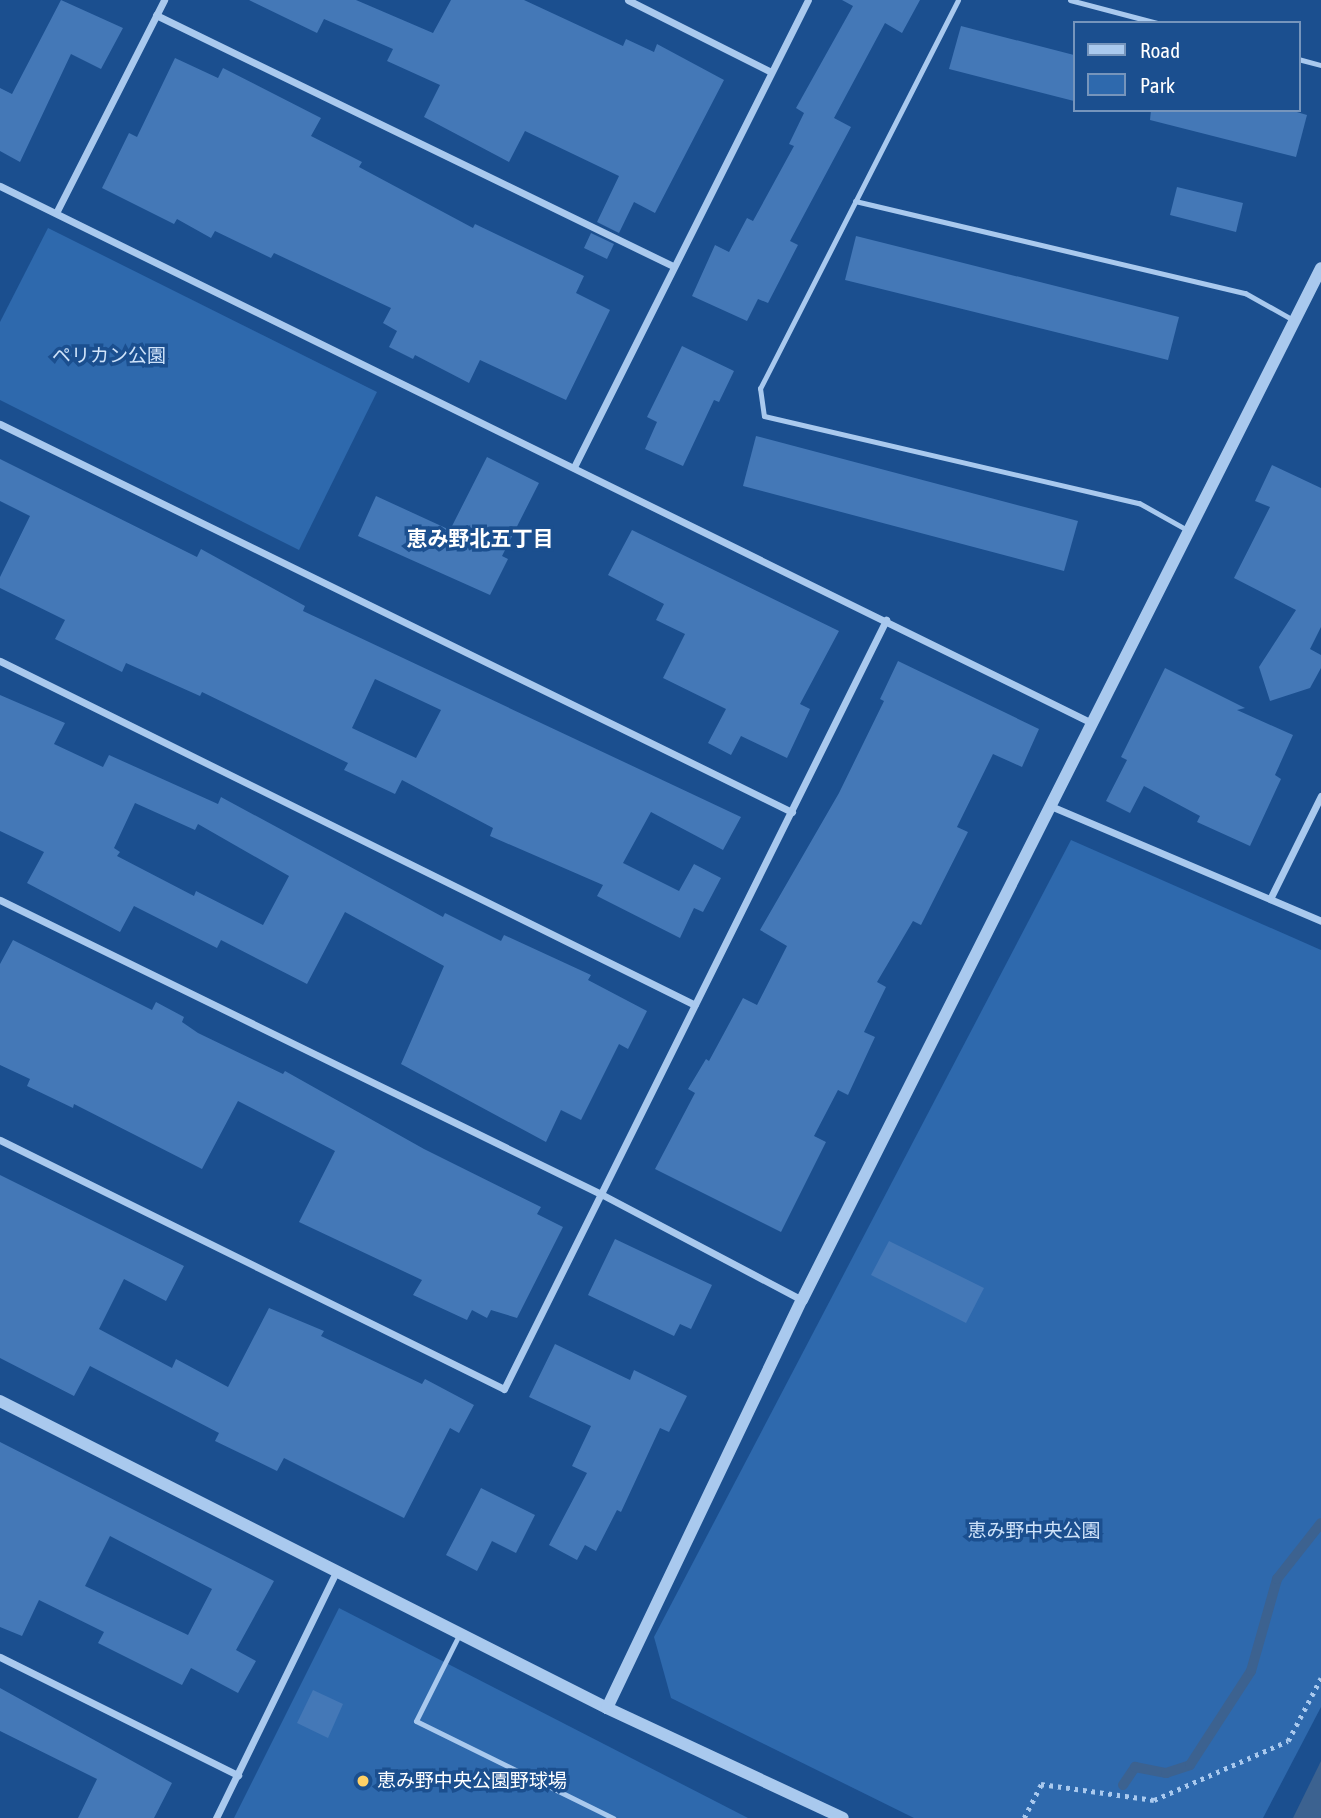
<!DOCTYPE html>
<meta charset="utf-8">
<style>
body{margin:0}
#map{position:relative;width:1321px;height:1818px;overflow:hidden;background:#1b4f8f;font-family:"Asap Condensed","Noto Sans JP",sans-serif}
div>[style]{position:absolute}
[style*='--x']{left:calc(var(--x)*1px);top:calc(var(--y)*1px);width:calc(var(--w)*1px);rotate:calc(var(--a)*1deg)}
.green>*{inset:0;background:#2e69ad}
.water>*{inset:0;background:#3c6290}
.stream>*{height:10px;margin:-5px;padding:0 5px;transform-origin:5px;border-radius:5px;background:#3c6290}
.building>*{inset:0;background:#4478b7}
.path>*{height:4.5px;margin-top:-2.25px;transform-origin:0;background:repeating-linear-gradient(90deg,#a9c9ee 0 3.5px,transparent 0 8.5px)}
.service>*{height:5px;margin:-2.5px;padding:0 2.5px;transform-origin:2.5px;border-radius:2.5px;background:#a9c9ee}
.minor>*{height:7px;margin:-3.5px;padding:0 3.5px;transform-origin:3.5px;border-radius:3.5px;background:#a9c9ee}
.tertiary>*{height:12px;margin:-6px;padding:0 6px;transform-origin:6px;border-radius:6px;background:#a9c9ee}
.dots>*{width:19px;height:19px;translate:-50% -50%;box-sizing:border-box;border:4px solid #1b4f8f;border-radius:50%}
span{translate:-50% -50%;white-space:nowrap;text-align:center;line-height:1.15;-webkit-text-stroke:7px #1b4f8f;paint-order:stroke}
.park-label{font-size:19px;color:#cfe3fa}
.poi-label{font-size:19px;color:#fff}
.left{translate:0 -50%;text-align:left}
.neighbourhood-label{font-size:21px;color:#fff;font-weight:700}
.legend{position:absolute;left:1073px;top:21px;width:228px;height:91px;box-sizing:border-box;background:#1b4f8f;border:2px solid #7695bc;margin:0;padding:9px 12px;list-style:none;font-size:21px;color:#fff}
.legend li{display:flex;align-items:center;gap:14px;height:35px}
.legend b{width:35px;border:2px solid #7695bc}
</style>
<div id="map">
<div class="green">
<i style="clip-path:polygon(48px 228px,377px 392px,299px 550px,0 400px,0 322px)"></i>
<i style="clip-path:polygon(1071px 840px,1321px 950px,1321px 1707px,1263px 1818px,914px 1818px,671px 1698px,654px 1637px)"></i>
<i style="clip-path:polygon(339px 1608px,748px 1818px,234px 1818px)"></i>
</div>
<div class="water">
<i style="clip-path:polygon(1321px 1761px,1321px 1818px,1293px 1818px)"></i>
</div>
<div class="stream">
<i style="--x:1123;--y:1785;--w:22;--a:-56"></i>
<i style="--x:1135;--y:1767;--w:32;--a:11"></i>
<i style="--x:1166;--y:1773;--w:25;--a:-18"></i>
<i style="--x:1190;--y:1765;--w:112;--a:-57"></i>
<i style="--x:1251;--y:1671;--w:96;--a:-74.2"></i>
<i style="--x:1277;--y:1579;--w:71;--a:-51.8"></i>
</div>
<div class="building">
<i style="clip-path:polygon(61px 0,123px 28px,101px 69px,71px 54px,20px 162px,0 151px,0 88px,12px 94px)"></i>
<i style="clip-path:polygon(249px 0,356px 0,433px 33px,451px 0,524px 0,623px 46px,626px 39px,654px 52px,657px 44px,724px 80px,655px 213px,634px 202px,619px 233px,597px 222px,619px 176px,525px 131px,509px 162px,424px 117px,440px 85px,387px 61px,393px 49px,324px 19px,317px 33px)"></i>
<i style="clip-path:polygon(842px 0,920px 0,902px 33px,885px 23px,834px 118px,851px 127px,790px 241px,798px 245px,768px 303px,758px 299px,747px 321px,692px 296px,715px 245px,729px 252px,747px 218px,753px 221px,794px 146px,789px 144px,804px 113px,796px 108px,853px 6px)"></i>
<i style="clip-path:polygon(961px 26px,1074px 55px,1074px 101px,949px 69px)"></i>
<i style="clip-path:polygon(175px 58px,218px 78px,223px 68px,321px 118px,311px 136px,362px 162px,359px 167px,473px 228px,475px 224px,584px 276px,576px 293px,610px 310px,566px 400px,480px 360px,469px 383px,415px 355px,413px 359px,389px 347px,397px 331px,383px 323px,391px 308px,274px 253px,271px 258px,215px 231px,211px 238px,177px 219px,174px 224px,102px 188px,129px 133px,137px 137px)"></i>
<i style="clip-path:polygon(1151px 110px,1290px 110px,1307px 115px,1296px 157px,1150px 120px)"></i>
<i style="clip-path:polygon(1177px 187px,1243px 203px,1236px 232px,1170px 215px)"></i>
<i style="clip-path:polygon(591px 233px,614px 244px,607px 259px,584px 248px)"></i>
<i style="clip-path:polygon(856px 236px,1179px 317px,1168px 360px,845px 280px)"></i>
<i style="clip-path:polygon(682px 346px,734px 371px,719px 402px,714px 400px,683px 466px,645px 449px,657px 422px,647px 417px)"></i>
<i style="clip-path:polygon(756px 436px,1078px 521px,1064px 571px,743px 486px)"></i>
<i style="clip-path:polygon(487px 457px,539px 483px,502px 556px,508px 559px,490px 595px,358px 536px,376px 496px,450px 530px)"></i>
<i style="clip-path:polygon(evenodd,0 459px,197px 557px,201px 549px,305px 606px,303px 611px,741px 817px,723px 850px,651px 812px,623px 863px,679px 891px,694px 864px,721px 878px,703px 912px,694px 908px,680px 938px,597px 896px,603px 885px,490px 836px,493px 828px,402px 780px,395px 794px,344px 770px,348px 763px,202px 692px,200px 696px,126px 663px,122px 672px,55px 639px,65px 620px,0 588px,0 577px,30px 516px,0 501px,0 459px,375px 679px,441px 710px,416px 758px,352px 728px,375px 679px)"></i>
<i style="clip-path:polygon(1272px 465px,1321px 488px,1321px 627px,1310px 649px,1321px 655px,1321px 668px,1310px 688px,1270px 701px,1259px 667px,1296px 610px,1234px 578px,1270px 507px,1255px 501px)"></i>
<i style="clip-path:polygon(632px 530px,839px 631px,800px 704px,810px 709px,787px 758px,741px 736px,731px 755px,708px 743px,726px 709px,663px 678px,685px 634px,656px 620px,664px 604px,608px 575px)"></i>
<i style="clip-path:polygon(898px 661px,1039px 729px,1022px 767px,993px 754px,957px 827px,968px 832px,921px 925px,913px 921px,877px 982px,886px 987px,864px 1032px,875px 1037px,848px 1095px,838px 1090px,814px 1136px,826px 1142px,781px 1232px,655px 1169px,695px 1093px,688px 1089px,706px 1059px,709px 1061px,743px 998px,757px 1005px,787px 946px,760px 930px,839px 793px,884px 701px,880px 699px)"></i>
<i style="clip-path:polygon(1165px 668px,1245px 708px,1237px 710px,1293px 735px,1275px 775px,1281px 779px,1250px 846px,1197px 822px,1200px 816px,1144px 786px,1130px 813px,1106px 801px,1127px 760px,1121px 757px)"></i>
<i style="clip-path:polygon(evenodd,0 695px,65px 723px,54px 744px,103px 767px,109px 755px,218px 804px,221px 797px,443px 917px,445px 913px,501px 941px,504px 935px,591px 975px,588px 980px,647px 1011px,628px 1049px,619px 1044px,581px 1120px,561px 1110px,546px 1142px,401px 1064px,444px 966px,345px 912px,307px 984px,221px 940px,217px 948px,134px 906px,120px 932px,27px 883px,44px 852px,0 831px,0 695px,135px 803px,195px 830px,198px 824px,289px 876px,263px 925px,196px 891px,194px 896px,117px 856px,120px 852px,114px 848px,135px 803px)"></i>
<i style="clip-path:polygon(13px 940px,152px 1010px,156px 1002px,184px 1017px,182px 1022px,198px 1033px,283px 1074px,285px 1071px,424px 1149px,541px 1207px,537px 1214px,563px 1227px,517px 1318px,491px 1310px,487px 1318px,472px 1310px,467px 1320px,413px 1295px,422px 1280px,299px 1222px,335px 1151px,238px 1101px,202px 1169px,74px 1104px,73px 1108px,27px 1086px,30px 1079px,0 1065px,0 964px)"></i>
<i style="clip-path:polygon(0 1175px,184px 1266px,166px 1301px,124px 1279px,99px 1329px,172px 1368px,176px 1359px,228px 1387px,269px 1308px,324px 1331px,321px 1336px,422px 1384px,425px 1379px,474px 1405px,459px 1433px,450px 1428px,404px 1518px,284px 1458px,277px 1471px,215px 1441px,219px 1433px,90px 1366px,74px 1396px,0 1358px)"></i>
<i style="clip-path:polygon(615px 1239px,712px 1285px,691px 1329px,680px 1324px,674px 1336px,588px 1295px)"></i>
<i style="clip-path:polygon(889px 1241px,984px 1288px,966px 1323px,871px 1275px)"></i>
<i style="clip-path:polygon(555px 1344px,630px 1380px,634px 1370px,687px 1396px,669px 1432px,660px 1428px,621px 1512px,617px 1510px,596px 1551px,585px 1545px,577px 1560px,549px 1545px,587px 1473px,572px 1466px,591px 1426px,529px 1397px)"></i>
<i style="clip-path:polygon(evenodd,0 1442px,274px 1581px,236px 1650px,256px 1661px,238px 1693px,191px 1668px,182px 1685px,98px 1643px,104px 1632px,39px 1600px,22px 1636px,0 1627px,0 1442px,110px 1536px,212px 1589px,188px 1635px,85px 1586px,110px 1536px)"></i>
<i style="clip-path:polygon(481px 1488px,535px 1515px,516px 1553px,492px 1541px,477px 1571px,446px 1555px)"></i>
<i style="clip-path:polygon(0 1688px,172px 1783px,154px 1818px,78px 1818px,97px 1779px,0 1731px)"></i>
<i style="clip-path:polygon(313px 1690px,343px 1704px,328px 1738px,297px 1723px)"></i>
</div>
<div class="path">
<i style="--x:1024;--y:1818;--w:38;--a:-63"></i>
<i style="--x:1041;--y:1784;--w:114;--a:8.1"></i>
<i style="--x:1154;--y:1800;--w:146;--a:-23.8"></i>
<i style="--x:1288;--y:1741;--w:71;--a:-62.4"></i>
</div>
<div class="service">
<i style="--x:958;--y:0;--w:436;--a:117"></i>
<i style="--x:760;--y:388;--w:28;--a:82"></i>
<i style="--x:764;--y:416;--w:385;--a:13.1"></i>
<i style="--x:1139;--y:503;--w:57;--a:29.2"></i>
<i style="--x:1070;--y:0;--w:90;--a:14.8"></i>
<i style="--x:1298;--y:59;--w:24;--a:15"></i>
<i style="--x:855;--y:201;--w:401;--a:13.3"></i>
<i style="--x:1245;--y:293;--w:57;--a:29.2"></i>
<i style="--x:459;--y:1635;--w:96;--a:116.6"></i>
<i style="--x:416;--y:1721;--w:220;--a:26.2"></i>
</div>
<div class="minor">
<i style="--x:628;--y:0;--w:160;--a:26.7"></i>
<i style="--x:156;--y:15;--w:575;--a:25.9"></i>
<i style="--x:0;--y:186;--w:1217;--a:26.19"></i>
<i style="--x:56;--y:213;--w:239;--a:-63.1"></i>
<i style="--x:0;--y:424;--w:882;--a:26.1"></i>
<i style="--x:574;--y:467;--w:522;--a:-63.39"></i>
<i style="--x:0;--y:661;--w:775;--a:26.33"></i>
<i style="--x:1053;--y:807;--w:291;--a:23"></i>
<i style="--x:1270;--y:899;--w:115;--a:-63.7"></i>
<i style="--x:0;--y:900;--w:669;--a:26.07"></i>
<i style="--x:601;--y:1194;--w:227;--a:27.8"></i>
<i style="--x:0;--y:1140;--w:562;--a:26.29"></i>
<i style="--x:504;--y:1389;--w:859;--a:-63.58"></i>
<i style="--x:0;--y:1657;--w:266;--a:26.4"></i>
<i style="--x:216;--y:1818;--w:276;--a:-64"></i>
</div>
<div class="tertiary">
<i style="--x:0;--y:1401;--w:680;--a:26.83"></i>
<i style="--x:607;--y:1708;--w:260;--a:25"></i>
<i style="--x:607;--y:1708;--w:452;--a:-64.5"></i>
<i style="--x:802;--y:1300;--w:1155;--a:-63.3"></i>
</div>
<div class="dots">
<i style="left:363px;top:1781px;background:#ffd166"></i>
</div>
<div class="park-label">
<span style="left:109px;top:356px">ペリカン公園</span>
<span style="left:1034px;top:1531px">恵み野中央公園</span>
</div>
<div class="poi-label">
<span class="left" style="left:377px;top:1781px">恵み野中央公園野球場</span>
</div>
<div class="neighbourhood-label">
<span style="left:480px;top:538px">恵み野北五丁目</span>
</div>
<ul class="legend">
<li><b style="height:9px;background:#a9c9ee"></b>Road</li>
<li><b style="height:19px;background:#2e69ad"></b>Park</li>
</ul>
</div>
